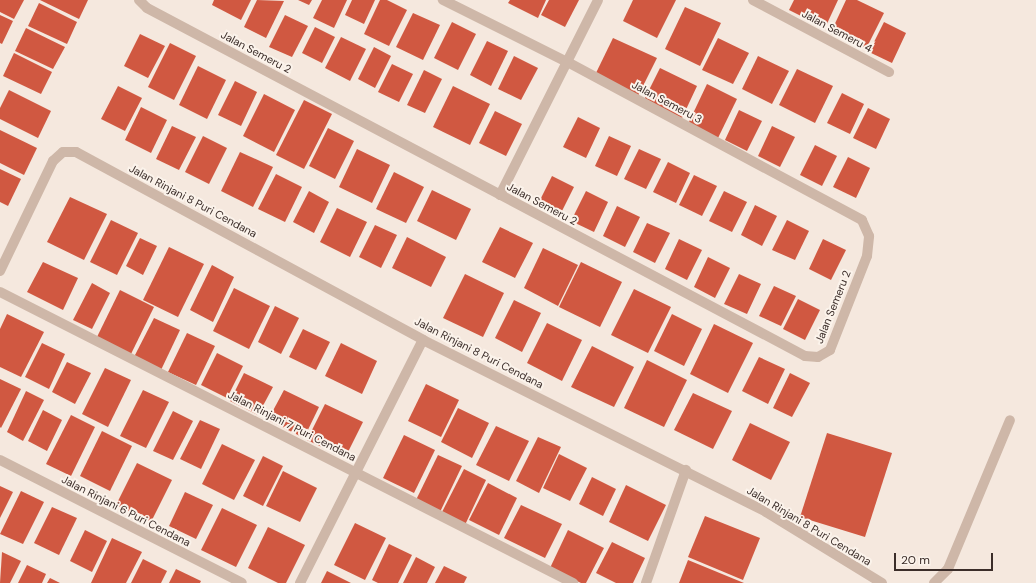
<!DOCTYPE html>
<style>
body{margin:0}
#map{position:relative;width:1036px;height:583px;overflow:hidden;background:#f5e8de;font-family:"DM Sans",sans-serif}
div>[style]{position:absolute}
[style*='--x']{left:calc(var(--x)*1px);top:calc(var(--y)*1px);width:calc(var(--w)*1px);rotate:calc(var(--a)*1deg)}
.building>*{inset:0;background:#d05841}
.minor>*{height:10px;margin:-5px;padding:0 5px;transform-origin:5px;border-radius:5px;background:#ceb7a8}
span{translate:-50% -50%;white-space:nowrap;text-align:center;line-height:1.15;-webkit-text-stroke:4px #fbf3eb;paint-order:stroke}
.street-label{font-size:11px;color:#3b2d29}
.scale{position:absolute;left:894px;top:553px;width:99px;height:18px;box-sizing:border-box;border:2px solid #3b2d29;border-top:0;padding-left:5px;font-size:12px;line-height:14px;white-space:nowrap;color:#3b2d29;-webkit-text-stroke:3px #fbf3eb;paint-order:stroke}
</style>
<div id="map">
<div class="building">
<i style="clip-path:polygon(0 0,24px 0,14px 19px,0 12px)"></i>
<i style="clip-path:polygon(40px 0,88px 0,79px 19px)"></i>
<i style="clip-path:polygon(214px 0,251px 0,241px 20px,212px 5px)"></i>
<i style="clip-path:polygon(257px 0,284px 1px,266px 38px,244px 27px)"></i>
<i style="clip-path:polygon(298px 0,312px 0,309px 5px)"></i>
<i style="clip-path:polygon(322px 0,347px 0,334px 28px,313px 18px)"></i>
<i style="clip-path:polygon(352px 0,375px 0,364px 24px,345px 15px)"></i>
<i style="clip-path:polygon(380px 0,387px 0,407px 10px,389px 46px,364px 34px)"></i>
<i style="clip-path:polygon(510px 0,546px 0,538px 18px,508px 3px)"></i>
<i style="clip-path:polygon(549px 0,579px 0,565px 27px,541px 15px)"></i>
<i style="clip-path:polygon(633px 0,676px 0,657px 38px,623px 21px)"></i>
<i style="clip-path:polygon(794px 0,838px 0,825px 28px,789px 10px)"></i>
<i style="clip-path:polygon(846px 0,857px 0,884px 13px,866px 49px,831px 32px)"></i>
<i style="clip-path:polygon(39px 3px,77px 22px,67px 44px,28px 26px)"></i>
<i style="clip-path:polygon(685px 7px,721px 23px,700px 66px,665px 49px)"></i>
<i style="clip-path:polygon(413px 13px,440px 25px,423px 60px,396px 47px)"></i>
<i style="clip-path:polygon(0 15px,13px 21px,2px 44px,0 43px)"></i>
<i style="clip-path:polygon(285px 15px,308px 26px,292px 57px,269px 47px)"></i>
<i style="clip-path:polygon(452px 22px,476px 34px,458px 70px,434px 58px)"></i>
<i style="clip-path:polygon(884px 22px,906px 33px,892px 63px,869px 52px)"></i>
<i style="clip-path:polygon(315px 27px,335px 37px,322px 63px,302px 53px)"></i>
<i style="clip-path:polygon(26px 28px,65px 47px,53px 69px,15px 51px)"></i>
<i style="clip-path:polygon(140px 34px,165px 46px,148px 78px,124px 66px)"></i>
<i style="clip-path:polygon(341px 37px,366px 49px,350px 81px,325px 68px)"></i>
<i style="clip-path:polygon(613px 38px,657px 58px,638px 96px,595px 75px)"></i>
<i style="clip-path:polygon(718px 38px,749px 53px,733px 84px,702px 70px)"></i>
<i style="clip-path:polygon(487px 41px,508px 51px,491px 86px,470px 75px)"></i>
<i style="clip-path:polygon(170px 43px,196px 56px,174px 100px,148px 87px)"></i>
<i style="clip-path:polygon(374px 47px,391px 56px,375px 88px,358px 79px)"></i>
<i style="clip-path:polygon(14px 53px,52px 72px,41px 94px,3px 76px)"></i>
<i style="clip-path:polygon(514px 56px,538px 68px,521px 100px,498px 89px)"></i>
<i style="clip-path:polygon(758px 56px,789px 71px,772px 104px,742px 89px)"></i>
<i style="clip-path:polygon(392px 64px,413px 74px,399px 102px,378px 92px)"></i>
<i style="clip-path:polygon(198px 66px,226px 80px,207px 119px,179px 105px)"></i>
<i style="clip-path:polygon(660px 68px,697px 86px,682px 118px,644px 100px)"></i>
<i style="clip-path:polygon(797px 69px,833px 86px,815px 123px,779px 105px)"></i>
<i style="clip-path:polygon(424px 70px,442px 79px,425px 113px,407px 105px)"></i>
<i style="clip-path:polygon(235px 81px,257px 92px,241px 126px,218px 115px)"></i>
<i style="clip-path:polygon(707px 84px,737px 99px,718px 138px,688px 124px)"></i>
<i style="clip-path:polygon(118px 86px,142px 98px,125px 131px,101px 119px)"></i>
<i style="clip-path:polygon(453px 86px,490px 104px,470px 145px,433px 127px)"></i>
<i style="clip-path:polygon(9px 90px,51px 111px,38px 138px,0 119px,0 108px)"></i>
<i style="clip-path:polygon(842px 93px,864px 104px,850px 134px,827px 123px)"></i>
<i style="clip-path:polygon(264px 94px,295px 110px,274px 152px,243px 136px)"></i>
<i style="clip-path:polygon(304px 100px,332px 114px,304px 169px,276px 155px)"></i>
<i style="clip-path:polygon(141px 107px,167px 120px,151px 153px,125px 140px)"></i>
<i style="clip-path:polygon(868px 108px,890px 119px,876px 149px,853px 138px)"></i>
<i style="clip-path:polygon(739px 110px,762px 121px,747px 151px,725px 140px)"></i>
<i style="clip-path:polygon(495px 111px,522px 124px,506px 156px,479px 143px)"></i>
<i style="clip-path:polygon(578px 117px,600px 128px,586px 158px,563px 147px)"></i>
<i style="clip-path:polygon(172px 126px,196px 137px,179px 170px,156px 159px)"></i>
<i style="clip-path:polygon(772px 126px,795px 137px,780px 167px,758px 156px)"></i>
<i style="clip-path:polygon(328px 128px,354px 141px,335px 179px,309px 166px)"></i>
<i style="clip-path:polygon(0 130px,37px 148px,24px 175px,0 163px)"></i>
<i style="clip-path:polygon(203px 136px,227px 148px,209px 184px,185px 172px)"></i>
<i style="clip-path:polygon(609px 136px,631px 146px,617px 176px,595px 166px)"></i>
<i style="clip-path:polygon(815px 145px,837px 156px,822px 186px,800px 175px)"></i>
<i style="clip-path:polygon(357px 149px,390px 165px,372px 203px,339px 187px)"></i>
<i style="clip-path:polygon(639px 149px,661px 159px,646px 189px,624px 179px)"></i>
<i style="clip-path:polygon(240px 152px,273px 167px,253px 207px,221px 191px)"></i>
<i style="clip-path:polygon(848px 157px,870px 168px,856px 198px,833px 187px)"></i>
<i style="clip-path:polygon(668px 162px,690px 173px,676px 203px,653px 192px)"></i>
<i style="clip-path:polygon(0 169px,21px 179px,8px 206px,0 202px)"></i>
<i style="clip-path:polygon(394px 172px,424px 187px,406px 223px,376px 209px)"></i>
<i style="clip-path:polygon(276px 174px,302px 187px,285px 222px,258px 209px)"></i>
<i style="clip-path:polygon(694px 175px,717px 186px,702px 216px,679px 205px)"></i>
<i style="clip-path:polygon(552px 176px,574px 187px,559px 217px,537px 206px)"></i>
<i style="clip-path:polygon(432px 190px,471px 209px,456px 240px,417px 221px)"></i>
<i style="clip-path:polygon(309px 191px,329px 202px,314px 233px,293px 222px)"></i>
<i style="clip-path:polygon(586px 191px,608px 202px,594px 232px,571px 221px)"></i>
<i style="clip-path:polygon(724px 191px,747px 202px,732px 232px,709px 221px)"></i>
<i style="clip-path:polygon(70px 197px,107px 214px,84px 260px,47px 242px)"></i>
<i style="clip-path:polygon(755px 205px,777px 216px,762px 246px,741px 235px)"></i>
<i style="clip-path:polygon(617px 206px,640px 217px,625px 247px,603px 236px)"></i>
<i style="clip-path:polygon(337px 208px,367px 222px,350px 257px,320px 242px)"></i>
<i style="clip-path:polygon(111px 220px,138px 233px,117px 275px,90px 262px)"></i>
<i style="clip-path:polygon(787px 220px,809px 231px,795px 260px,772px 250px)"></i>
<i style="clip-path:polygon(647px 223px,670px 233px,655px 263px,633px 252px)"></i>
<i style="clip-path:polygon(375px 225px,397px 235px,381px 268px,359px 257px)"></i>
<i style="clip-path:polygon(500px 227px,533px 243px,515px 278px,482px 262px)"></i>
<i style="clip-path:polygon(407px 237px,446px 257px,431px 287px,392px 268px)"></i>
<i style="clip-path:polygon(140px 238px,157px 246px,143px 275px,126px 266px)"></i>
<i style="clip-path:polygon(679px 239px,702px 250px,687px 280px,665px 269px)"></i>
<i style="clip-path:polygon(823px 239px,846px 250px,831px 280px,809px 269px)"></i>
<i style="clip-path:polygon(169px 247px,204px 264px,178px 317px,143px 300px)"></i>
<i style="clip-path:polygon(543px 248px,578px 265px,558px 306px,524px 288px)"></i>
<i style="clip-path:polygon(708px 257px,730px 268px,715px 298px,694px 287px)"></i>
<i style="clip-path:polygon(43px 262px,78px 278px,63px 310px,27px 292px)"></i>
<i style="clip-path:polygon(581px 262px,622px 282px,600px 327px,559px 307px)"></i>
<i style="clip-path:polygon(212px 265px,234px 277px,213px 322px,190px 310px)"></i>
<i style="clip-path:polygon(465px 274px,504px 293px,483px 337px,443px 318px)"></i>
<i style="clip-path:polygon(739px 274px,761px 284px,747px 314px,724px 304px)"></i>
<i style="clip-path:polygon(92px 283px,110px 293px,92px 329px,73px 320px)"></i>
<i style="clip-path:polygon(774px 286px,796px 296px,781px 326px,759px 316px)"></i>
<i style="clip-path:polygon(234px 288px,270px 306px,249px 349px,213px 331px)"></i>
<i style="clip-path:polygon(634px 289px,671px 307px,648px 353px,611px 335px)"></i>
<i style="clip-path:polygon(120px 290px,154px 307px,131px 354px,97px 337px)"></i>
<i style="clip-path:polygon(798px 299px,820px 310px,805px 340px,783px 329px)"></i>
<i style="clip-path:polygon(514px 300px,541px 313px,522px 352px,495px 338px)"></i>
<i style="clip-path:polygon(275px 306px,299px 318px,281px 354px,258px 342px)"></i>
<i style="clip-path:polygon(7px 314px,44px 332px,21px 377px,0 367px,0 329px)"></i>
<i style="clip-path:polygon(672px 314px,702px 329px,684px 366px,654px 351px)"></i>
<i style="clip-path:polygon(154px 318px,180px 330px,161px 370px,134px 357px)"></i>
<i style="clip-path:polygon(547px 323px,582px 340px,562px 381px,527px 363px)"></i>
<i style="clip-path:polygon(714px 324px,753px 343px,728px 393px,690px 374px)"></i>
<i style="clip-path:polygon(303px 329px,330px 342px,316px 370px,289px 357px)"></i>
<i style="clip-path:polygon(187px 333px,215px 346px,196px 385px,168px 372px)"></i>
<i style="clip-path:polygon(42px 343px,65px 354px,49px 389px,25px 377px)"></i>
<i style="clip-path:polygon(341px 343px,377px 361px,362px 394px,325px 376px)"></i>
<i style="clip-path:polygon(592px 346px,634px 367px,614px 407px,571px 387px)"></i>
<i style="clip-path:polygon(217px 353px,243px 366px,227px 398px,201px 385px)"></i>
<i style="clip-path:polygon(759px 357px,785px 369px,768px 404px,742px 391px)"></i>
<i style="clip-path:polygon(647px 360px,687px 380px,664px 427px,624px 408px)"></i>
<i style="clip-path:polygon(67px 362px,91px 373px,75px 404px,52px 392px)"></i>
<i style="clip-path:polygon(105px 368px,131px 380px,108px 427px,82px 414px)"></i>
<i style="clip-path:polygon(244px 373px,273px 387px,258px 415px,230px 401px)"></i>
<i style="clip-path:polygon(790px 373px,810px 383px,792px 417px,773px 408px)"></i>
<i style="clip-path:polygon(0 379px,21px 389px,1px 428px,0 427px)"></i>
<i style="clip-path:polygon(426px 384px,459px 400px,441px 437px,408px 421px)"></i>
<i style="clip-path:polygon(143px 390px,169px 402px,146px 448px,120px 436px)"></i>
<i style="clip-path:polygon(284px 390px,319px 407px,304px 438px,268px 420px)"></i>
<i style="clip-path:polygon(26px 391px,44px 400px,23px 441px,7px 432px)"></i>
<i style="clip-path:polygon(693px 393px,732px 411px,713px 449px,674px 430px)"></i>
<i style="clip-path:polygon(325px 404px,363px 422px,345px 458px,307px 440px)"></i>
<i style="clip-path:polygon(458px 408px,489px 423px,472px 458px,441px 442px)"></i>
<i style="clip-path:polygon(43px 410px,62px 420px,47px 451px,28px 441px)"></i>
<i style="clip-path:polygon(173px 411px,193px 421px,173px 460px,153px 451px)"></i>
<i style="clip-path:polygon(71px 415px,95px 427px,71px 476px,46px 464px)"></i>
<i style="clip-path:polygon(200px 420px,220px 429px,201px 469px,180px 459px)"></i>
<i style="clip-path:polygon(750px 423px,790px 442px,771px 480px,732px 460px)"></i>
<i style="clip-path:polygon(496px 426px,529px 441px,509px 481px,476px 465px)"></i>
<i style="clip-path:polygon(102px 431px,132px 446px,110px 491px,80px 476px)"></i>
<i style="clip-path:polygon(827px 433px,892px 453px,865px 537px,800px 517px)"></i>
<i style="clip-path:polygon(404px 435px,435px 450px,414px 493px,383px 478px)"></i>
<i style="clip-path:polygon(538px 437px,561px 447px,539px 493px,516px 481px)"></i>
<i style="clip-path:polygon(222px 444px,255px 460px,234px 500px,202px 484px)"></i>
<i style="clip-path:polygon(559px 454px,587px 468px,570px 501px,543px 488px)"></i>
<i style="clip-path:polygon(438px 455px,462px 466px,440px 512px,416px 500px)"></i>
<i style="clip-path:polygon(263px 456px,283px 466px,263px 506px,243px 496px)"></i>
<i style="clip-path:polygon(137px 463px,172px 480px,151px 522px,116px 505px)"></i>
<i style="clip-path:polygon(464px 469px,486px 480px,465px 525px,441px 514px)"></i>
<i style="clip-path:polygon(283px 471px,317px 488px,300px 522px,266px 506px)"></i>
<i style="clip-path:polygon(592px 477px,616px 489px,603px 516px,579px 504px)"></i>
<i style="clip-path:polygon(488px 483px,517px 498px,499px 535px,469px 520px)"></i>
<i style="clip-path:polygon(626px 485px,666px 505px,648px 541px,609px 522px)"></i>
<i style="clip-path:polygon(0 486px,13px 492px,0 518px)"></i>
<i style="clip-path:polygon(21px 491px,44px 502px,23px 544px,0 534px)"></i>
<i style="clip-path:polygon(185px 492px,213px 505px,196px 539px,169px 526px)"></i>
<i style="clip-path:polygon(521px 505px,562px 524px,545px 558px,504px 538px)"></i>
<i style="clip-path:polygon(52px 507px,77px 518px,59px 555px,34px 543px)"></i>
<i style="clip-path:polygon(222px 508px,257px 525px,236px 567px,201px 550px)"></i>
<i style="clip-path:polygon(705px 516px,760px 538px,743px 580px,688px 557px)"></i>
<i style="clip-path:polygon(355px 523px,386px 538px,365px 580px,334px 565px)"></i>
<i style="clip-path:polygon(268px 527px,305px 545px,286px 583px,278px 583px,248px 568px)"></i>
<i style="clip-path:polygon(85px 530px,107px 541px,92px 572px,70px 561px)"></i>
<i style="clip-path:polygon(568px 530px,604px 548px,586px 583px,581px 583px,550px 568px)"></i>
<i style="clip-path:polygon(112px 538px,142px 552px,126px 583px,91px 583px)"></i>
<i style="clip-path:polygon(612px 542px,645px 558px,633px 583px,616px 583px,596px 573px)"></i>
<i style="clip-path:polygon(389px 544px,412px 555px,398px 583px,378px 583px,372px 580px)"></i>
<i style="clip-path:polygon(2px 552px,21px 561px,10px 583px,0 583px)"></i>
<i style="clip-path:polygon(416px 557px,435px 567px,427px 583px,403px 583px)"></i>
<i style="clip-path:polygon(143px 559px,167px 571px,161px 583px,131px 583px)"></i>
<i style="clip-path:polygon(688px 560px,744px 583px,679px 583px)"></i>
<i style="clip-path:polygon(27px 565px,46px 574px,42px 583px,18px 583px)"></i>
<i style="clip-path:polygon(444px 566px,467px 577px,464px 583px,435px 583px)"></i>
<i style="clip-path:polygon(176px 569px,201px 581px,200px 583px,169px 583px)"></i>
<i style="clip-path:polygon(327px 571px,351px 583px,321px 583px)"></i>
<i style="clip-path:polygon(50px 578px,60px 583px,47px 583px)"></i>
</div>
<div class="minor">
<i style="--x:139;--y:0;--w:11;--a:45"></i>
<i style="--x:147;--y:8;--w:744;--a:27.87"></i>
<i style="--x:805;--y:356;--w:13;--a:4"></i>
<i style="--x:818;--y:357;--w:14;--a:-30"></i>
<i style="--x:830;--y:350;--w:101;--a:-68.5"></i>
<i style="--x:867;--y:256;--w:20;--a:-84"></i>
<i style="--x:869;--y:236;--w:17;--a:-114"></i>
<i style="--x:862;--y:220;--w:335;--a:-151.8"></i>
<i style="--x:567;--y:62;--w:139;--a:-153.4"></i>
<i style="--x:753;--y:0;--w:154;--a:27.9"></i>
<i style="--x:500;--y:195;--w:218;--a:-63.3"></i>
<i style="--x:0;--y:271;--w:122;--a:-64.3"></i>
<i style="--x:53;--y:161;--w:13;--a:-42"></i>
<i style="--x:63;--y:152;--w:13;--a:0"></i>
<i style="--x:76;--y:152;--w:395;--a:28.4"></i>
<i style="--x:423;--y:340;--w:384;--a:26.6"></i>
<i style="--x:766;--y:512;--w:136;--a:31.5"></i>
<i style="--x:0;--y:292;--w:643;--a:26.92"></i>
<i style="--x:0;--y:460;--w:271;--a:26.9"></i>
<i style="--x:300;--y:583;--w:272;--a:-63.2"></i>
<i style="--x:646;--y:583;--w:120;--a:-70.5"></i>
<i style="--x:934;--y:583;--w:20;--a:-45"></i>
<i style="--x:948;--y:569;--w:161;--a:-67.4"></i>
</div>
<div class="street-label">
<span style="left:837px;top:31px;rotate:28deg">Jalan Semeru 4</span>
<span style="left:256px;top:52px;rotate:28deg">Jalan Semeru 2</span>
<span style="left:667px;top:102px;rotate:28deg">Jalan Semeru 3</span>
<span style="left:193px;top:201px;rotate:28deg">Jalan Rinjani 8 Puri Cendana</span>
<span style="left:542px;top:204px;rotate:28deg">Jalan Semeru 2</span>
<span style="left:833px;top:307px;rotate:-68deg">Jalan Semeru 2</span>
<span style="left:479px;top:353px;rotate:27deg">Jalan Rinjani 8 Puri Cendana</span>
<span style="left:292px;top:426px;rotate:27deg">Jalan Rinjani 7 Puri Cendana</span>
<span style="left:126px;top:511px;rotate:27deg">Jalan Rinjani 6 Puri Cendana</span>
<span style="left:809px;top:526px;rotate:31deg">Jalan Rinjani 8 Puri Cendana</span>
</div>
<div class="scale">20 m</div>
</div>
